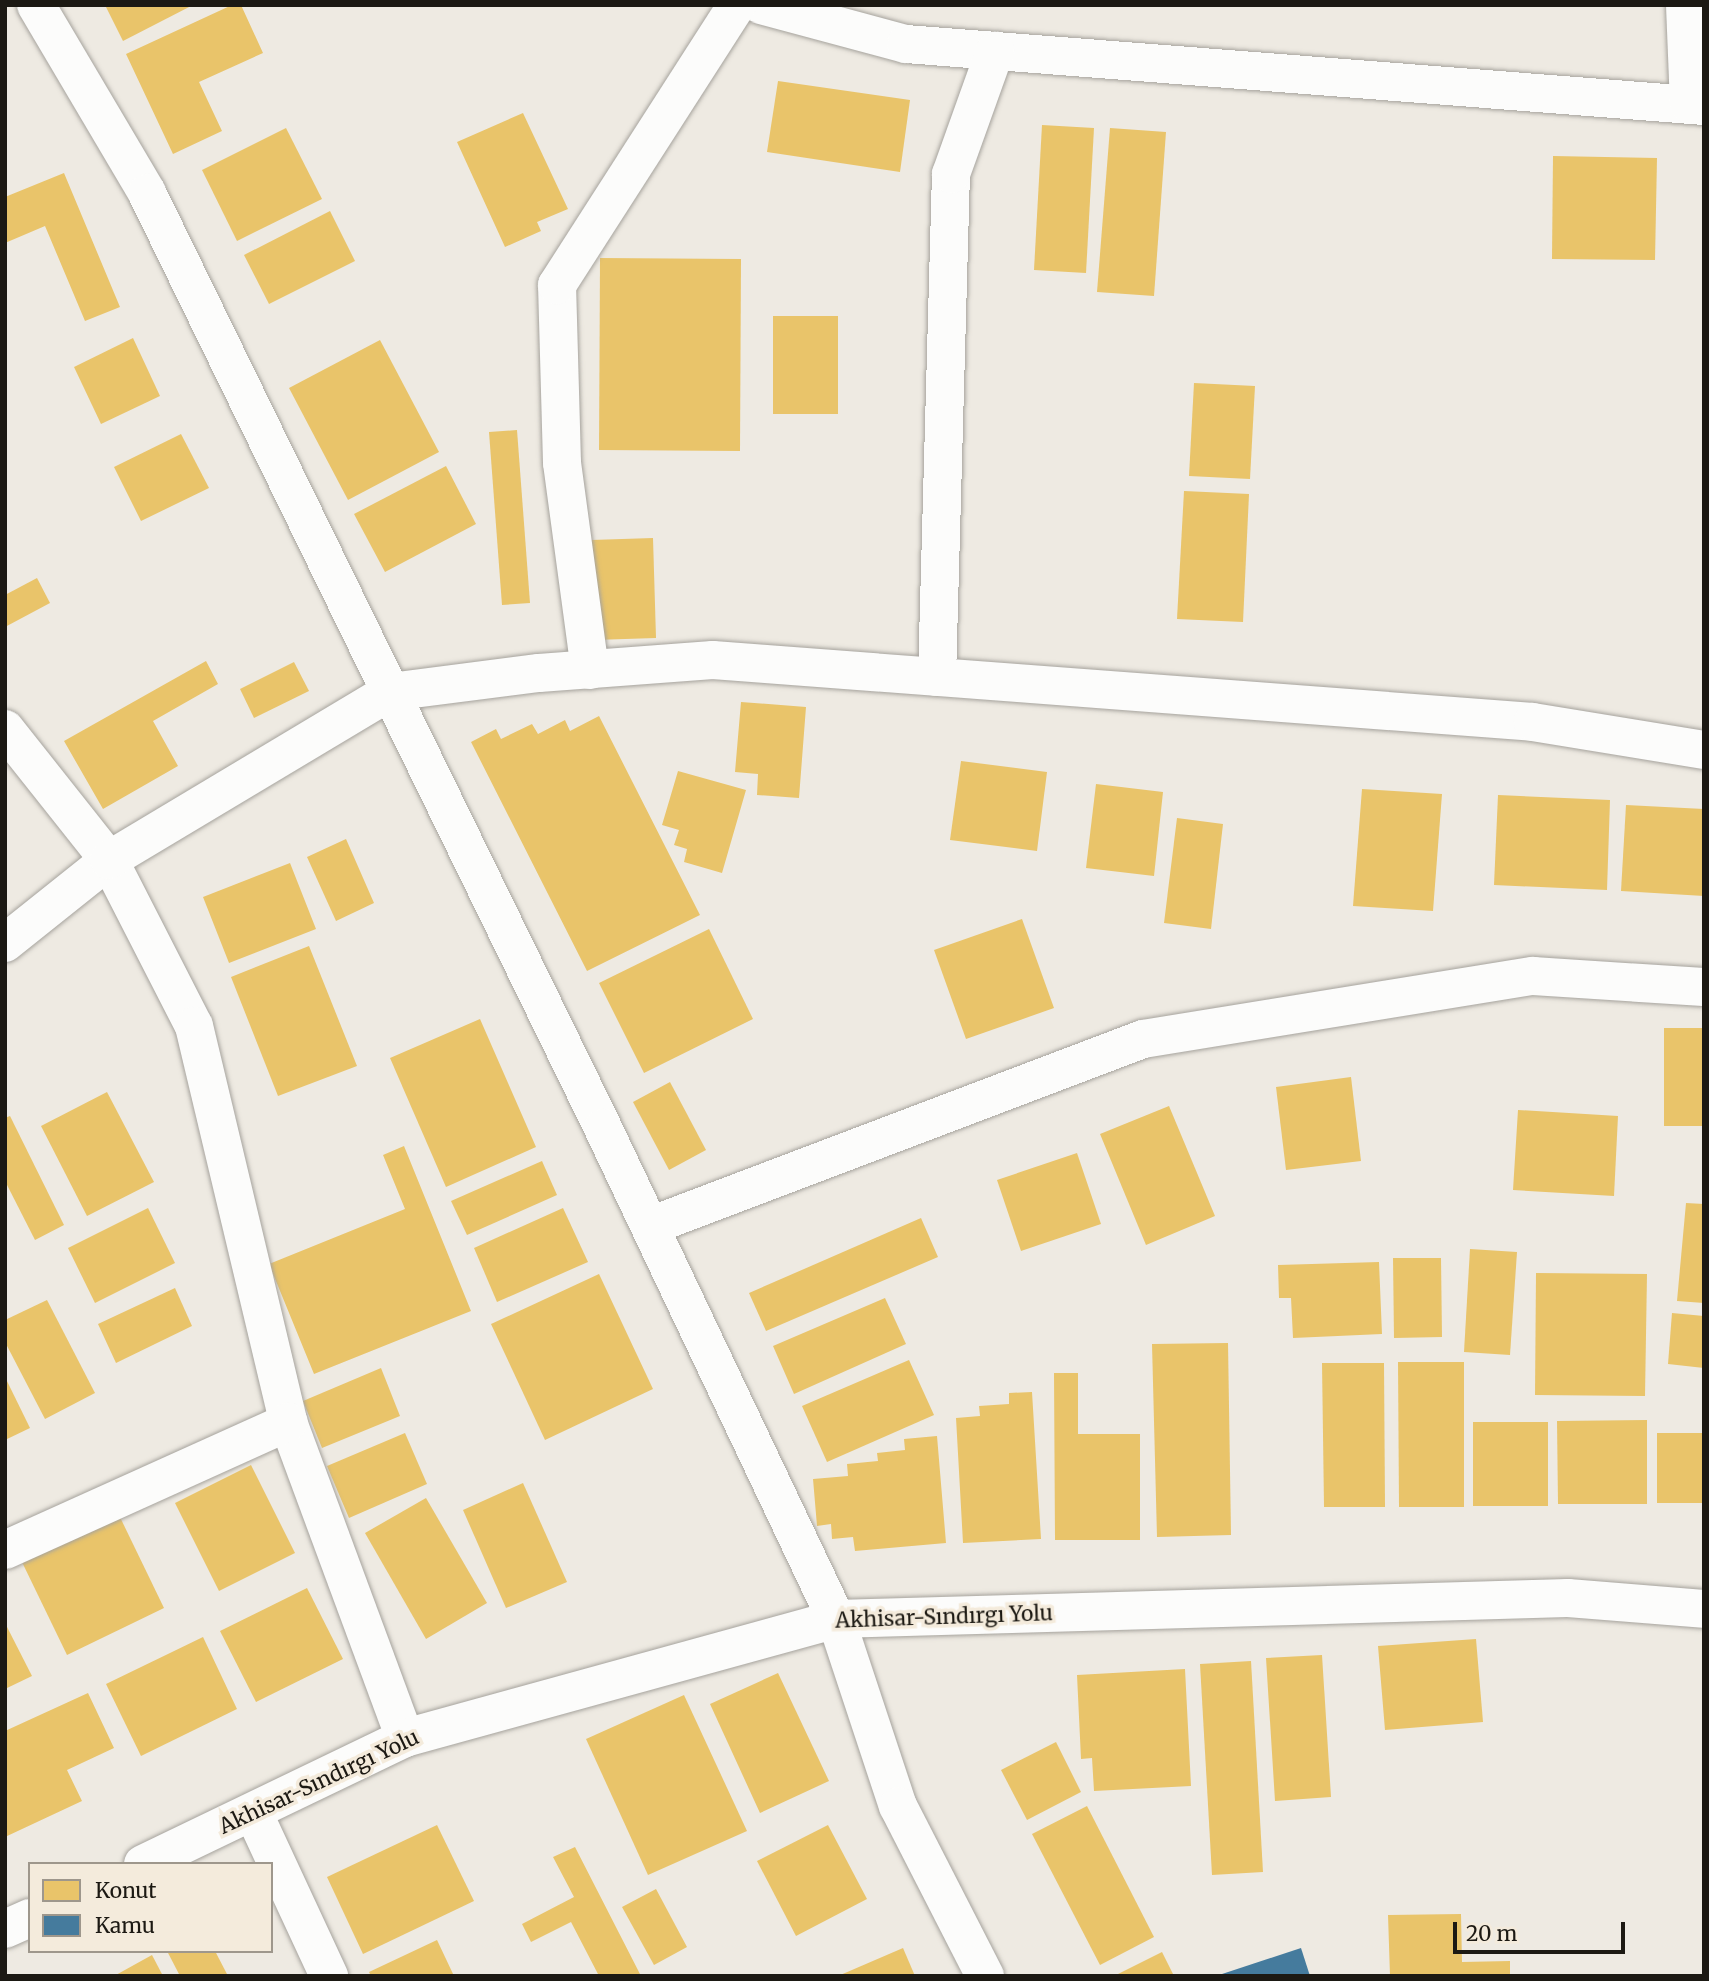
<!DOCTYPE html>
<meta charset="utf-8">
<style>
body{margin:0}
#map{position:relative;width:1709px;height:1981px;overflow:hidden;background:#eeeae2;font-family:Merriweather,serif}
div>[style]{position:absolute}
[style*='--x']{left:calc(var(--x)*1px);top:calc(var(--y)*1px);width:calc(var(--w)*1px);rotate:calc(var(--a)*1deg)}
.homes>*{inset:0;background:#e9c46a}
.public>*{inset:0;background:#457b9d}
.roads{filter:drop-shadow(0 0 2px #a6a39d) drop-shadow(0 0 2px #a6a39d)}
.street>*{height:38px;margin:-19px;padding:0 19px;transform-origin:19px;border-radius:19px;background:#fcfcfb}
.secondary>*{height:38px;margin:-19px;padding:0 19px;transform-origin:19px;border-radius:19px;background:#fcfcfb}
span{translate:-50% -50%;white-space:nowrap;text-align:center;line-height:1.15;-webkit-text-stroke:7px #f4ebdc;paint-order:stroke}
.street-label{font-size:21px;color:#1c1913}
.frame{position:absolute;inset:0;border:7px solid #1c1913;pointer-events:none}
.legend{position:absolute;left:28px;top:1862px;width:245px;height:91px;box-sizing:border-box;background:#f4ebdc;border:2px solid #9e978c;margin:0;padding:9px 12px;list-style:none;font-size:21px;color:#1c1913}
.legend li{display:flex;align-items:center;gap:14px;height:35px}
.legend b{width:35px;border:2px solid #9e978c}
.scale{position:absolute;left:1453px;top:1922px;width:172px;height:32px;box-sizing:border-box;border:4px solid #1c1913;border-top:0;padding-left:9px;font-size:21px;line-height:24px;white-space:nowrap;color:#1c1913;-webkit-text-stroke:5px #f4ebdc;paint-order:stroke}
</style>
<div id="map">
<div class="homes">
<i style="clip-path:polygon(105px 5px,193px 5px,123px 41px)"></i>
<i style="clip-path:polygon(232px 5px,241px 5px,263px 53px,199px 82px,222px 131px,173px 154px,126px 54px)"></i>
<i style="clip-path:polygon(778px 81px,910px 100px,900px 172px,767px 152px)"></i>
<i style="clip-path:polygon(523px 113px,568px 209px,537px 222px,541px 231px,505px 247px,457px 142px)"></i>
<i style="clip-path:polygon(1042px 125px,1094px 128px,1086px 273px,1034px 270px)"></i>
<i style="clip-path:polygon(286px 128px,322px 199px,237px 241px,202px 170px)"></i>
<i style="clip-path:polygon(1110px 128px,1166px 132px,1154px 296px,1097px 292px)"></i>
<i style="clip-path:polygon(1553px 156px,1657px 158px,1655px 260px,1552px 259px)"></i>
<i style="clip-path:polygon(64px 173px,120px 307px,85px 321px,45px 226px,5px 243px,5px 197px)"></i>
<i style="clip-path:polygon(330px 211px,355px 261px,269px 304px,244px 255px)"></i>
<i style="clip-path:polygon(600px 258px,741px 259px,740px 451px,599px 450px)"></i>
<i style="clip-path:polygon(773px 316px,838px 316px,838px 414px,773px 414px)"></i>
<i style="clip-path:polygon(133px 338px,160px 396px,101px 424px,74px 367px)"></i>
<i style="clip-path:polygon(380px 340px,439px 452px,348px 500px,289px 388px)"></i>
<i style="clip-path:polygon(1194px 383px,1255px 386px,1250px 479px,1189px 476px)"></i>
<i style="clip-path:polygon(517px 430px,530px 603px,502px 605px,489px 432px)"></i>
<i style="clip-path:polygon(181px 434px,209px 488px,141px 521px,114px 467px)"></i>
<i style="clip-path:polygon(446px 466px,476px 524px,385px 572px,354px 514px)"></i>
<i style="clip-path:polygon(1184px 491px,1249px 494px,1243px 622px,1177px 619px)"></i>
<i style="clip-path:polygon(653px 538px,656px 638px,594px 640px,591px 540px)"></i>
<i style="clip-path:polygon(37px 578px,50px 603px,5px 627px,5px 595px)"></i>
<i style="clip-path:polygon(206px 661px,218px 684px,153px 721px,178px 766px,103px 809px,64px 741px)"></i>
<i style="clip-path:polygon(294px 662px,309px 691px,254px 718px,240px 689px)"></i>
<i style="clip-path:polygon(741px 702px,806px 707px,799px 798px,757px 795px,758px 774px,735px 772px)"></i>
<i style="clip-path:polygon(599px 716px,700px 915px,587px 971px,471px 742px,496px 729px,501px 739px,532px 724px,538px 734px,565px 720px,570px 731px)"></i>
<i style="clip-path:polygon(961px 761px,1047px 772px,1037px 851px,950px 840px)"></i>
<i style="clip-path:polygon(678px 771px,746px 790px,722px 873px,684px 862px,687px 849px,674px 845px,679px 830px,662px 825px)"></i>
<i style="clip-path:polygon(1096px 784px,1163px 792px,1154px 876px,1086px 868px)"></i>
<i style="clip-path:polygon(1362px 789px,1442px 794px,1433px 911px,1353px 906px)"></i>
<i style="clip-path:polygon(1498px 795px,1610px 800px,1607px 890px,1494px 885px)"></i>
<i style="clip-path:polygon(1626px 805px,1704px 809px,1704px 896px,1621px 891px)"></i>
<i style="clip-path:polygon(1177px 818px,1223px 824px,1211px 929px,1164px 923px)"></i>
<i style="clip-path:polygon(346px 839px,374px 903px,336px 921px,307px 857px)"></i>
<i style="clip-path:polygon(290px 863px,316px 929px,229px 963px,203px 897px)"></i>
<i style="clip-path:polygon(1022px 919px,1054px 1008px,966px 1039px,934px 950px)"></i>
<i style="clip-path:polygon(709px 929px,753px 1019px,644px 1073px,599px 983px)"></i>
<i style="clip-path:polygon(309px 946px,357px 1066px,278px 1096px,231px 977px)"></i>
<i style="clip-path:polygon(480px 1019px,536px 1147px,446px 1187px,390px 1058px)"></i>
<i style="clip-path:polygon(1664px 1028px,1704px 1028px,1704px 1126px,1664px 1126px)"></i>
<i style="clip-path:polygon(1351px 1077px,1361px 1161px,1286px 1170px,1276px 1087px)"></i>
<i style="clip-path:polygon(670px 1082px,706px 1150px,669px 1170px,633px 1102px)"></i>
<i style="clip-path:polygon(107px 1092px,154px 1182px,87px 1216px,41px 1126px)"></i>
<i style="clip-path:polygon(1169px 1106px,1215px 1216px,1146px 1245px,1100px 1134px)"></i>
<i style="clip-path:polygon(1518px 1110px,1618px 1116px,1614px 1196px,1513px 1190px)"></i>
<i style="clip-path:polygon(10px 1116px,64px 1225px,35px 1240px,5px 1181px,5px 1118px)"></i>
<i style="clip-path:polygon(404px 1146px,471px 1311px,314px 1374px,269px 1264px,405px 1209px,383px 1155px)"></i>
<i style="clip-path:polygon(1077px 1153px,1101px 1224px,1021px 1251px,997px 1180px)"></i>
<i style="clip-path:polygon(542px 1161px,557px 1195px,467px 1235px,451px 1201px)"></i>
<i style="clip-path:polygon(1686px 1203px,1704px 1204px,1704px 1303px,1677px 1301px)"></i>
<i style="clip-path:polygon(148px 1208px,175px 1263px,95px 1303px,68px 1248px)"></i>
<i style="clip-path:polygon(563px 1208px,588px 1262px,497px 1302px,474px 1248px)"></i>
<i style="clip-path:polygon(921px 1218px,938px 1257px,766px 1331px,749px 1293px)"></i>
<i style="clip-path:polygon(1470px 1249px,1517px 1252px,1510px 1355px,1464px 1352px)"></i>
<i style="clip-path:polygon(1393px 1258px,1441px 1258px,1442px 1337px,1394px 1338px)"></i>
<i style="clip-path:polygon(1379px 1262px,1382px 1334px,1293px 1338px,1291px 1298px,1279px 1298px,1278px 1265px)"></i>
<i style="clip-path:polygon(1536px 1273px,1647px 1274px,1645px 1396px,1535px 1395px)"></i>
<i style="clip-path:polygon(599px 1274px,653px 1389px,545px 1440px,491px 1324px)"></i>
<i style="clip-path:polygon(175px 1288px,192px 1326px,116px 1363px,98px 1324px)"></i>
<i style="clip-path:polygon(885px 1298px,906px 1344px,794px 1394px,773px 1346px)"></i>
<i style="clip-path:polygon(47px 1300px,95px 1393px,45px 1419px,5px 1342px,5px 1320px)"></i>
<i style="clip-path:polygon(1672px 1313px,1704px 1316px,1704px 1368px,1668px 1364px)"></i>
<i style="clip-path:polygon(1228px 1343px,1231px 1535px,1157px 1537px,1152px 1344px)"></i>
<i style="clip-path:polygon(909px 1360px,934px 1415px,827px 1462px,802px 1406px)"></i>
<i style="clip-path:polygon(1398px 1362px,1464px 1362px,1464px 1507px,1399px 1507px)"></i>
<i style="clip-path:polygon(1322px 1363px,1384px 1363px,1385px 1507px,1324px 1507px)"></i>
<i style="clip-path:polygon(381px 1368px,400px 1416px,322px 1448px,303px 1401px)"></i>
<i style="clip-path:polygon(1054px 1373px,1078px 1373px,1078px 1434px,1140px 1434px,1140px 1540px,1055px 1540px)"></i>
<i style="clip-path:polygon(5px 1377px,30px 1428px,5px 1440px)"></i>
<i style="clip-path:polygon(1032px 1392px,1041px 1539px,963px 1543px,956px 1418px,980px 1416px,979px 1406px,1009px 1404px,1009px 1393px)"></i>
<i style="clip-path:polygon(1647px 1420px,1647px 1504px,1558px 1504px,1557px 1421px)"></i>
<i style="clip-path:polygon(1473px 1422px,1548px 1422px,1548px 1506px,1473px 1506px)"></i>
<i style="clip-path:polygon(405px 1433px,427px 1484px,349px 1518px,327px 1466px)"></i>
<i style="clip-path:polygon(1657px 1433px,1704px 1433px,1704px 1503px,1657px 1503px)"></i>
<i style="clip-path:polygon(937px 1436px,946px 1543px,855px 1551px,853px 1537px,832px 1539px,831px 1524px,817px 1526px,813px 1479px,848px 1476px,847px 1464px,878px 1461px,877px 1453px,905px 1450px,904px 1439px)"></i>
<i style="clip-path:polygon(251px 1465px,295px 1553px,219px 1591px,175px 1503px)"></i>
<i style="clip-path:polygon(523px 1483px,567px 1582px,506px 1608px,463px 1510px)"></i>
<i style="clip-path:polygon(426px 1498px,487px 1603px,426px 1639px,365px 1533px)"></i>
<i style="clip-path:polygon(118px 1513px,164px 1608px,67px 1655px,21px 1560px)"></i>
<i style="clip-path:polygon(307px 1588px,343px 1659px,256px 1702px,220px 1631px)"></i>
<i style="clip-path:polygon(5px 1623px,32px 1676px,5px 1689px)"></i>
<i style="clip-path:polygon(203px 1637px,237px 1709px,141px 1756px,106px 1684px)"></i>
<i style="clip-path:polygon(1476px 1639px,1483px 1722px,1385px 1730px,1378px 1646px)"></i>
<i style="clip-path:polygon(1322px 1655px,1331px 1797px,1275px 1801px,1266px 1658px)"></i>
<i style="clip-path:polygon(1251px 1661px,1263px 1872px,1212px 1875px,1200px 1664px)"></i>
<i style="clip-path:polygon(1185px 1669px,1191px 1786px,1094px 1791px,1092px 1758px,1081px 1759px,1077px 1675px)"></i>
<i style="clip-path:polygon(778px 1673px,829px 1781px,760px 1813px,710px 1704px)"></i>
<i style="clip-path:polygon(88px 1693px,114px 1748px,67px 1770px,82px 1801px,5px 1837px,5px 1731px)"></i>
<i style="clip-path:polygon(684px 1695px,747px 1831px,648px 1875px,586px 1739px)"></i>
<i style="clip-path:polygon(1056px 1742px,1081px 1792px,1027px 1820px,1001px 1770px)"></i>
<i style="clip-path:polygon(1087px 1806px,1154px 1937px,1100px 1965px,1032px 1834px)"></i>
<i style="clip-path:polygon(437px 1825px,474px 1901px,363px 1954px,327px 1877px)"></i>
<i style="clip-path:polygon(828px 1825px,867px 1899px,796px 1936px,757px 1861px)"></i>
<i style="clip-path:polygon(575px 1847px,641px 1976px,599px 1976px,571px 1922px,531px 1942px,522px 1924px,574px 1897px,553px 1857px)"></i>
<i style="clip-path:polygon(656px 1889px,687px 1947px,654px 1965px,622px 1907px)"></i>
<i style="clip-path:polygon(1461px 1914px,1462px 1962px,1510px 1961px,1510px 1976px,1390px 1976px,1388px 1915px)"></i>
<i style="clip-path:polygon(437px 1940px,454px 1976px,371px 1976px,369px 1972px)"></i>
<i style="clip-path:polygon(903px 1948px,915px 1976px,838px 1976px)"></i>
<i style="clip-path:polygon(167px 1951px,215px 1951px,228px 1976px,180px 1976px)"></i>
<i style="clip-path:polygon(1162px 1952px,1174px 1976px,1114px 1976px)"></i>
<i style="clip-path:polygon(152px 1955px,163px 1976px,114px 1976px)"></i>
</div>
<div class="public">
<i style="clip-path:polygon(1301px 1948px,1310px 1976px,1219px 1976px,1219px 1975px)"></i>
</div>
<div class="roads">
<div class="street">
<i style="--x:761;--y:5;--w:150;--a:15.1"></i>
<i style="--x:906;--y:44;--w:800;--a:4.44"></i>
<i style="--x:1685;--y:5;--w:99;--a:87.7"></i>
<i style="--x:590;--y:670;--w:209;--a:-97.7"></i>
<i style="--x:562;--y:463;--w:178;--a:-91.6"></i>
<i style="--x:557;--y:285;--w:333;--a:-57.3"></i>
<i style="--x:937;--y:677;--w:503;--a:-88.41"></i>
<i style="--x:951;--y:174;--w:131;--a:-70.3"></i>
<i style="--x:5;--y:729;--w:167;--a:51.6"></i>
<i style="--x:109;--y:860;--w:186;--a:62.9"></i>
<i style="--x:194;--y:1026;--w:407;--a:76.6"></i>
<i style="--x:288;--y:1422;--w:337;--a:69.7"></i>
<i style="--x:5;--y:943;--w:133;--a:-38.6"></i>
<i style="--x:109;--y:860;--w:327;--a:-30.9"></i>
<i style="--x:390;--y:692;--w:150;--a:-7.3"></i>
<i style="--x:539;--y:673;--w:174;--a:-4.3"></i>
<i style="--x:713;--y:660;--w:822;--a:4.32"></i>
<i style="--x:1533;--y:722;--w:173;--a:9.3"></i>
<i style="--x:650;--y:1226;--w:527;--a:-20.77"></i>
<i style="--x:1143;--y:1039;--w:395;--a:-9.2"></i>
<i style="--x:1533;--y:976;--w:171;--a:3.7"></i>
<i style="--x:5;--y:1550;--w:311;--a:-24.3"></i>
<i style="--x:253;--y:1812;--w:181;--a:65.1"></i>
</div>
<div class="secondary">
<i style="--x:36;--y:5;--w:218;--a:59.4"></i>
<i style="--x:147;--y:193;--w:1040;--a:64"></i>
<i style="--x:603;--y:1128;--w:543;--a:64.61"></i>
<i style="--x:836;--y:1619;--w:197;--a:71.7"></i>
<i style="--x:898;--y:1806;--w:191;--a:62.9"></i>
<i style="--x:143;--y:1864;--w:291;--a:-25.7"></i>
<i style="--x:405;--y:1738;--w:447;--a:-15.4"></i>
<i style="--x:836;--y:1619;--w:732;--a:-1.64"></i>
<i style="--x:1568;--y:1598;--w:136;--a:4.6"></i>
<i style="--x:5;--y:1929;--w:27;--a:-24"></i>
</div>
</div>
<div class="street-label">
<span style="left:944px;top:1617px;rotate:-2deg">Akhisar-Sındırgı Yolu</span>
<span style="left:319px;top:1782px;rotate:-25deg">Akhisar-Sındırgı Yolu</span>
</div>
<div class="frame"></div>
<ul class="legend">
<li><b style="height:19px;background:#e9c46a"></b>Konut</li>
<li><b style="height:19px;background:#457b9d"></b>Kamu</li>
</ul>
<div class="scale">20 m</div>
</div>
